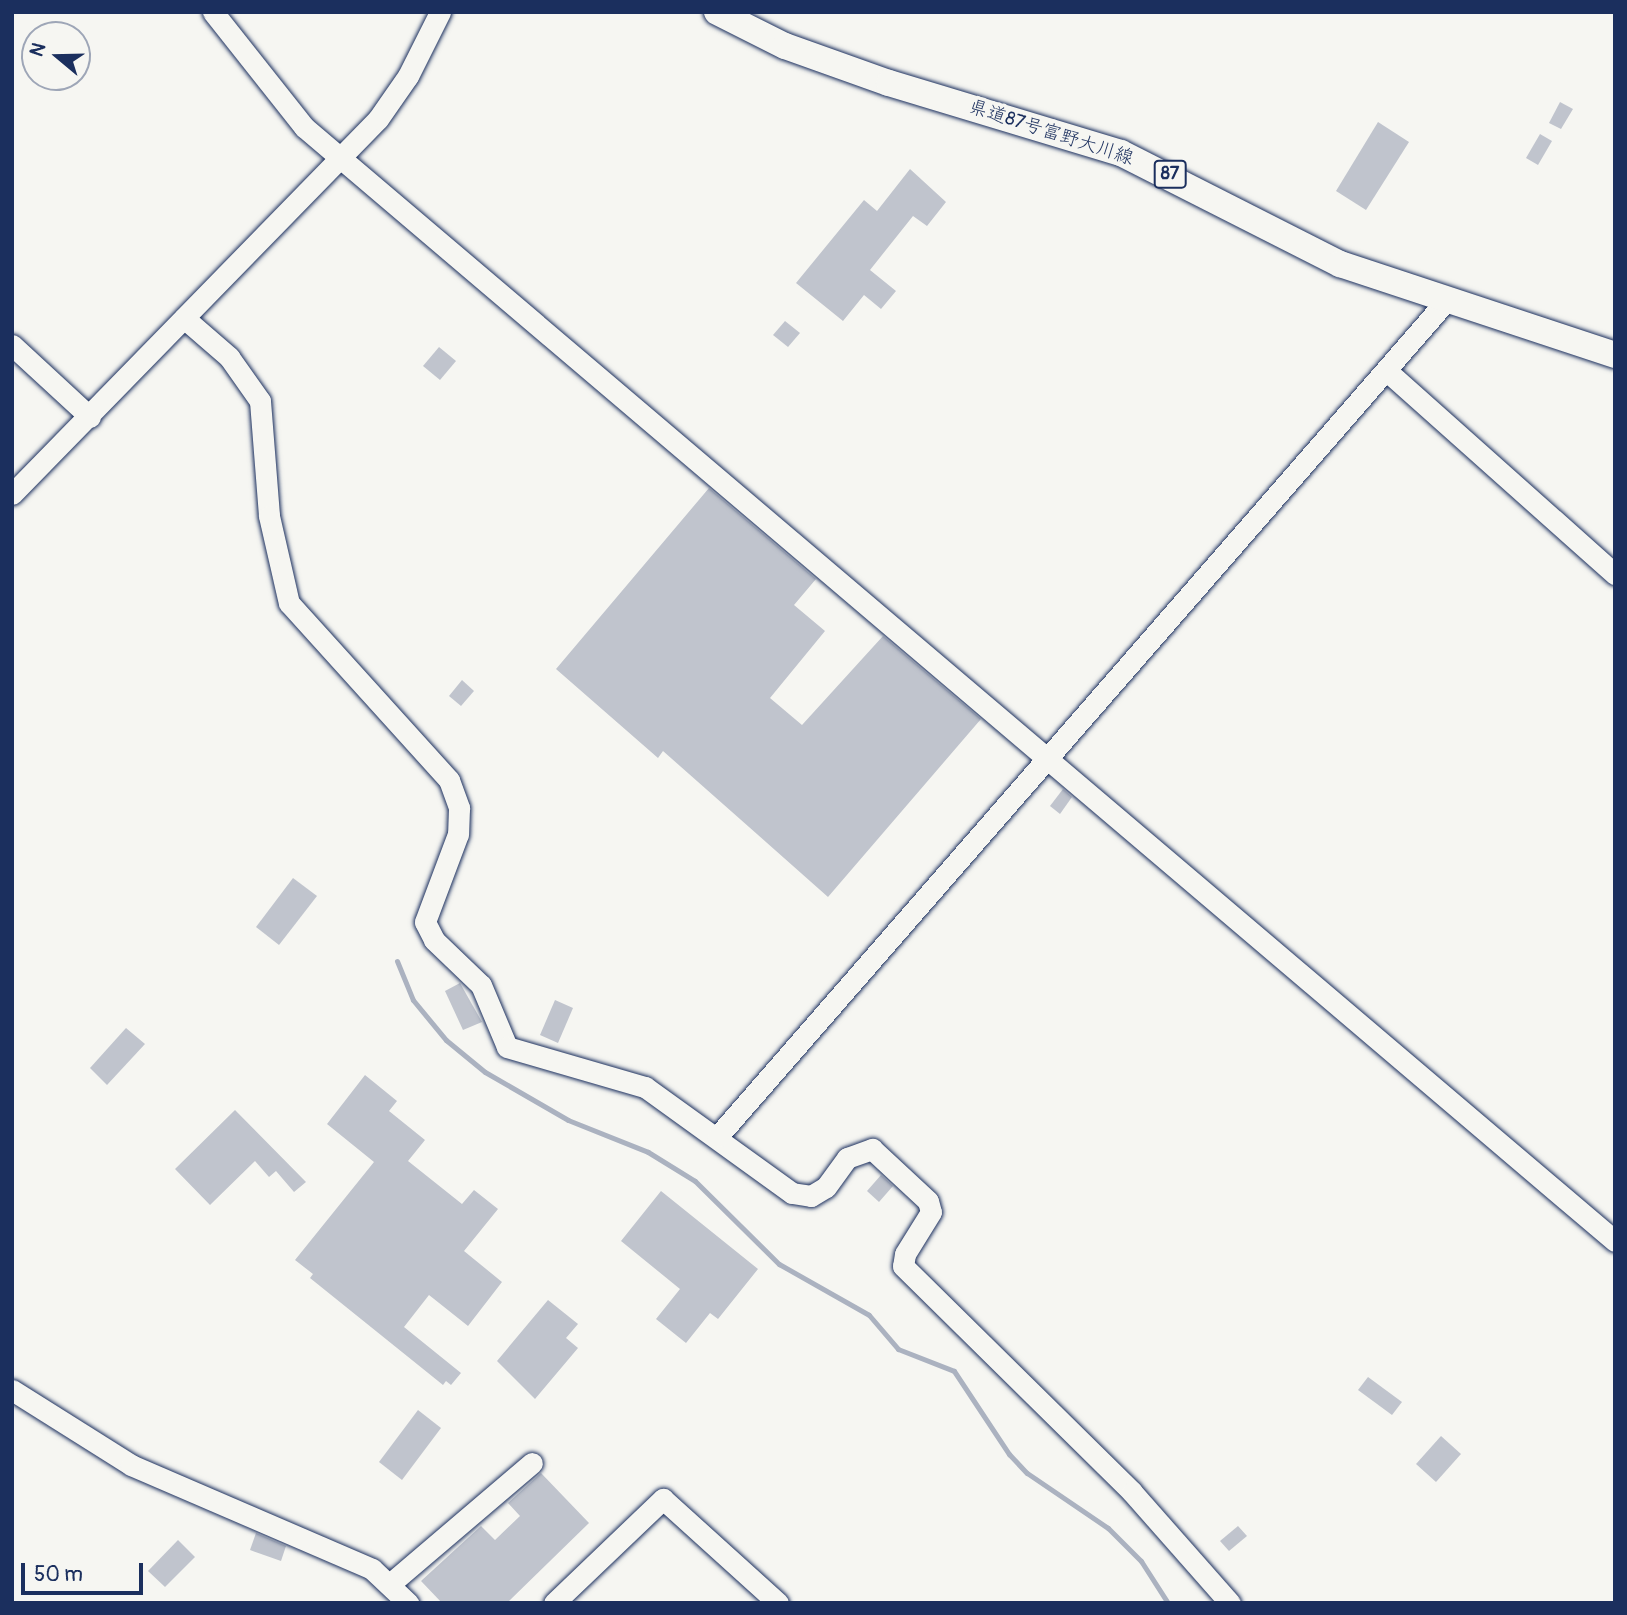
<!DOCTYPE html>
<meta charset="utf-8">
<style>
body{margin:0}
#map{position:relative;width:1627px;height:1615px;overflow:hidden;background:#f6f6f2;font-family:Pangolin,"Klee One",sans-serif}
div>[style]{position:absolute}
[style*='--x']{left:calc(var(--x)*1px);top:calc(var(--y)*1px);width:calc(var(--w)*1px);rotate:calc(var(--a)*1deg)}
.stream>*{height:5px;margin:-2.5px;padding:0 2.5px;transform-origin:2.5px;border-radius:2.5px;background:#abb2c0}
.building>*{inset:0;background:#c0c4cd}
.roads{filter:drop-shadow(0 0 2px #1b2f5e) drop-shadow(0 0 2px #1b2f5e)}
.minor>*{height:21px;margin:-10.5px;padding:0 10.5px;transform-origin:10.5px;border-radius:10.5px;background:#f6f6f2}
.major>*{height:26px;margin:-13px;padding:0 13px;transform-origin:13px;border-radius:13px;background:#f6f6f2}
span{translate:-50% -50%;white-space:nowrap;text-align:center;line-height:1.15;-webkit-text-stroke:7px #f6f6f2;paint-order:stroke}
.shield-label span{padding:2px 5px;background:#f6f6f2;border:2px solid;border-radius:5px;-webkit-text-stroke-width:0}
.shield-label{font-size:18px;color:#1b2f5e;font-weight:700}
.street-label{font-size:19px;color:#1b2f5e}
.frame{position:absolute;inset:0;border:14px solid #1b2f5e;pointer-events:none}
.north{position:absolute;left:21px;top:21px;width:70px;height:70px;box-sizing:border-box;background:#f6f6f2;border:2px solid #9ea6b7;border-radius:50%;rotate:289deg;font-size:19px;font-weight:700;line-height:28px;text-align:center;color:#1b2f5e}
.north::after{content:'';display:block;margin:auto;width:24px;height:32px;background:#1b2f5e;clip-path:polygon(50% 0,100% 100%,50% 72%,0 100%)}
.scale{position:absolute;left:21px;top:1563px;width:122px;height:32px;box-sizing:border-box;border:4px solid #1b2f5e;border-top:0;padding-left:9px;font-size:21px;line-height:24px;white-space:nowrap;color:#1b2f5e;-webkit-text-stroke:5px #f6f6f2;paint-order:stroke}
</style>
<div id="map">
<div class="stream">
<i style="--x:397;--y:961;--w:42;--a:67.7"></i>
<i style="--x:413;--y:1000;--w:52;--a:50.5"></i>
<i style="--x:446;--y:1040;--w:50;--a:39.4"></i>
<i style="--x:485;--y:1072;--w:96;--a:30"></i>
<i style="--x:568;--y:1120;--w:86;--a:21.8"></i>
<i style="--x:648;--y:1152;--w:55;--a:31.7"></i>
<i style="--x:695;--y:1181;--w:118;--a:44.7"></i>
<i style="--x:779;--y:1264;--w:103;--a:29.5"></i>
<i style="--x:869;--y:1315;--w:45;--a:49.5"></i>
<i style="--x:898;--y:1349;--w:60;--a:21.4"></i>
<i style="--x:954;--y:1371;--w:100;--a:56.5"></i>
<i style="--x:1009;--y:1454;--w:26;--a:47"></i>
<i style="--x:1027;--y:1473;--w:98;--a:34.2"></i>
<i style="--x:1108;--y:1528;--w:47;--a:45"></i>
<i style="--x:1141;--y:1561;--w:50;--a:57.3"></i>
</div>
<div class="building">
<i style="clip-path:polygon(1560px 102px,1573px 109px,1561px 129px,1549px 123px)"></i>
<i style="clip-path:polygon(1378px 122px,1409px 142px,1366px 210px,1336px 191px)"></i>
<i style="clip-path:polygon(1540px 134px,1552px 141px,1538px 165px,1526px 158px)"></i>
<i style="clip-path:polygon(910px 169px,946px 202px,927px 226px,913px 216px,870px 270px,896px 291px,881px 309px,864px 295px,843px 321px,796px 283px,864px 200px,877px 211px)"></i>
<i style="clip-path:polygon(785px 321px,800px 333px,788px 347px,773px 335px)"></i>
<i style="clip-path:polygon(439px 347px,456px 361px,440px 380px,423px 366px)"></i>
<i style="clip-path:polygon(709px 488px,816px 579px,794px 605px,825px 631px,770px 698px,802px 725px,883px 636px,981px 719px,828px 897px,663px 751px,658px 758px,556px 669px)"></i>
<i style="clip-path:polygon(462px 680px,474px 691px,461px 706px,449px 696px)"></i>
<i style="clip-path:polygon(1063px 789px,1072px 797px,1060px 814px,1050px 806px)"></i>
<i style="clip-path:polygon(293px 878px,317px 896px,279px 945px,256px 927px)"></i>
<i style="clip-path:polygon(460px 983px,482px 1022px,463px 1030px,445px 991px)"></i>
<i style="clip-path:polygon(555px 1000px,573px 1008px,558px 1043px,540px 1035px)"></i>
<i style="clip-path:polygon(126px 1028px,145px 1044px,107px 1085px,90px 1068px)"></i>
<i style="clip-path:polygon(365px 1075px,397px 1101px,389px 1111px,425px 1140px,408px 1161px,462px 1204px,474px 1190px,498px 1209px,464px 1251px,502px 1282px,468px 1326px,429px 1295px,404px 1327px,461px 1373px,451px 1385px,446px 1381px,443px 1385px,310px 1278px,313px 1274px,295px 1260px,374px 1162px,327px 1124px)"></i>
<i style="clip-path:polygon(235px 1110px,306px 1182px,294px 1192px,276px 1171px,269px 1177px,255px 1161px,210px 1205px,175px 1169px)"></i>
<i style="clip-path:polygon(881px 1175px,893px 1186px,879px 1202px,867px 1191px)"></i>
<i style="clip-path:polygon(661px 1191px,758px 1269px,718px 1319px,710px 1313px,686px 1343px,656px 1319px,680px 1289px,621px 1241px)"></i>
<i style="clip-path:polygon(548px 1300px,578px 1324px,566px 1338px,578px 1348px,535px 1399px,497px 1361px)"></i>
<i style="clip-path:polygon(1368px 1377px,1402px 1402px,1392px 1415px,1358px 1390px)"></i>
<i style="clip-path:polygon(418px 1410px,441px 1428px,402px 1480px,379px 1462px)"></i>
<i style="clip-path:polygon(1441px 1436px,1461px 1454px,1436px 1482px,1416px 1464px)"></i>
<i style="clip-path:polygon(541px 1473px,589px 1523px,507px 1603px,442px 1603px,421px 1581px,481px 1526px,495px 1540px,520px 1516px,508px 1503px)"></i>
<i style="clip-path:polygon(1238px 1526px,1247px 1536px,1229px 1551px,1220px 1541px)"></i>
<i style="clip-path:polygon(256px 1533px,286px 1546px,281px 1561px,250px 1550px)"></i>
<i style="clip-path:polygon(178px 1540px,195px 1557px,165px 1587px,148px 1571px)"></i>
</div>
<div class="roads">
<div class="minor">
<i style="--x:213;--y:12;--w:147;--a:51.6"></i>
<i style="--x:304;--y:127;--w:1720;--a:40.36"></i>
<i style="--x:184;--y:318;--w:60;--a:40.9"></i>
<i style="--x:229;--y:357;--w:54;--a:54.8"></i>
<i style="--x:260;--y:401;--w:115;--a:85.5"></i>
<i style="--x:269;--y:516;--w:89;--a:77.1"></i>
<i style="--x:289;--y:603;--w:239;--a:47.9"></i>
<i style="--x:449;--y:780;--w:30;--a:70"></i>
<i style="--x:459;--y:808;--w:26;--a:92"></i>
<i style="--x:458;--y:834;--w:94;--a:110.6"></i>
<i style="--x:425;--y:922;--w:20;--a:63"></i>
<i style="--x:434;--y:940;--w:65;--a:43.8"></i>
<i style="--x:481;--y:985;--w:67;--a:67.2"></i>
<i style="--x:507;--y:1047;--w:144;--a:16.2"></i>
<i style="--x:645;--y:1087;--w:181;--a:35.8"></i>
<i style="--x:792;--y:1193;--w:19;--a:9"></i>
<i style="--x:811;--y:1196;--w:17;--a:-31"></i>
<i style="--x:826;--y:1187;--w:36;--a:-54"></i>
<i style="--x:847;--y:1158;--w:27;--a:-20"></i>
<i style="--x:872;--y:1149;--w:76;--a:42.9"></i>
<i style="--x:928;--y:1201;--w:11;--a:75"></i>
<i style="--x:931;--y:1212;--w:49;--a:121.8"></i>
<i style="--x:905;--y:1254;--w:12;--a:99"></i>
<i style="--x:903;--y:1266;--w:322;--a:44.6"></i>
<i style="--x:1132;--y:1492;--w:148;--a:48.6"></i>
<i style="--x:12;--y:345;--w:106;--a:42.7"></i>
<i style="--x:1388;--y:372;--w:304;--a:41.7"></i>
<i style="--x:12;--y:494;--w:524;--a:-45.7"></i>
<i style="--x:378;--y:119;--w:52;--a:-55.1"></i>
<i style="--x:408;--y:76;--w:72;--a:-63.4"></i>
<i style="--x:718;--y:1136;--w:1108;--a:-48.92"></i>
<i style="--x:12;--y:1390;--w:141;--a:32.2"></i>
<i style="--x:131;--y:1465;--w:262;--a:23.3"></i>
<i style="--x:372;--y:1569;--w:50;--a:43.4"></i>
<i style="--x:391;--y:1583;--w:185;--a:-40.4"></i>
<i style="--x:554;--y:1603;--w:151;--a:-43.7"></i>
<i style="--x:663;--y:1499;--w:155;--a:42.1"></i>
</div>
<div class="major">
<i style="--x:717;--y:12;--w:76;--a:26.6"></i>
<i style="--x:785;--y:46;--w:110;--a:19.6"></i>
<i style="--x:889;--y:83;--w:242;--a:16.8"></i>
<i style="--x:1121;--y:153;--w:246;--a:26.9"></i>
<i style="--x:1340;--y:264;--w:290;--a:18.3"></i>
</div>
</div>
<div class="shield-label">
<span style="left:1170px;top:174px">87</span>
</div>
<div class="street-label">
<span style="left:1051px;top:133px;rotate:18deg">県道87号富野大川線</span>
</div>
<div class="frame"></div>
<div class="north">N</div>
<div class="scale">50 m</div>
</div>
